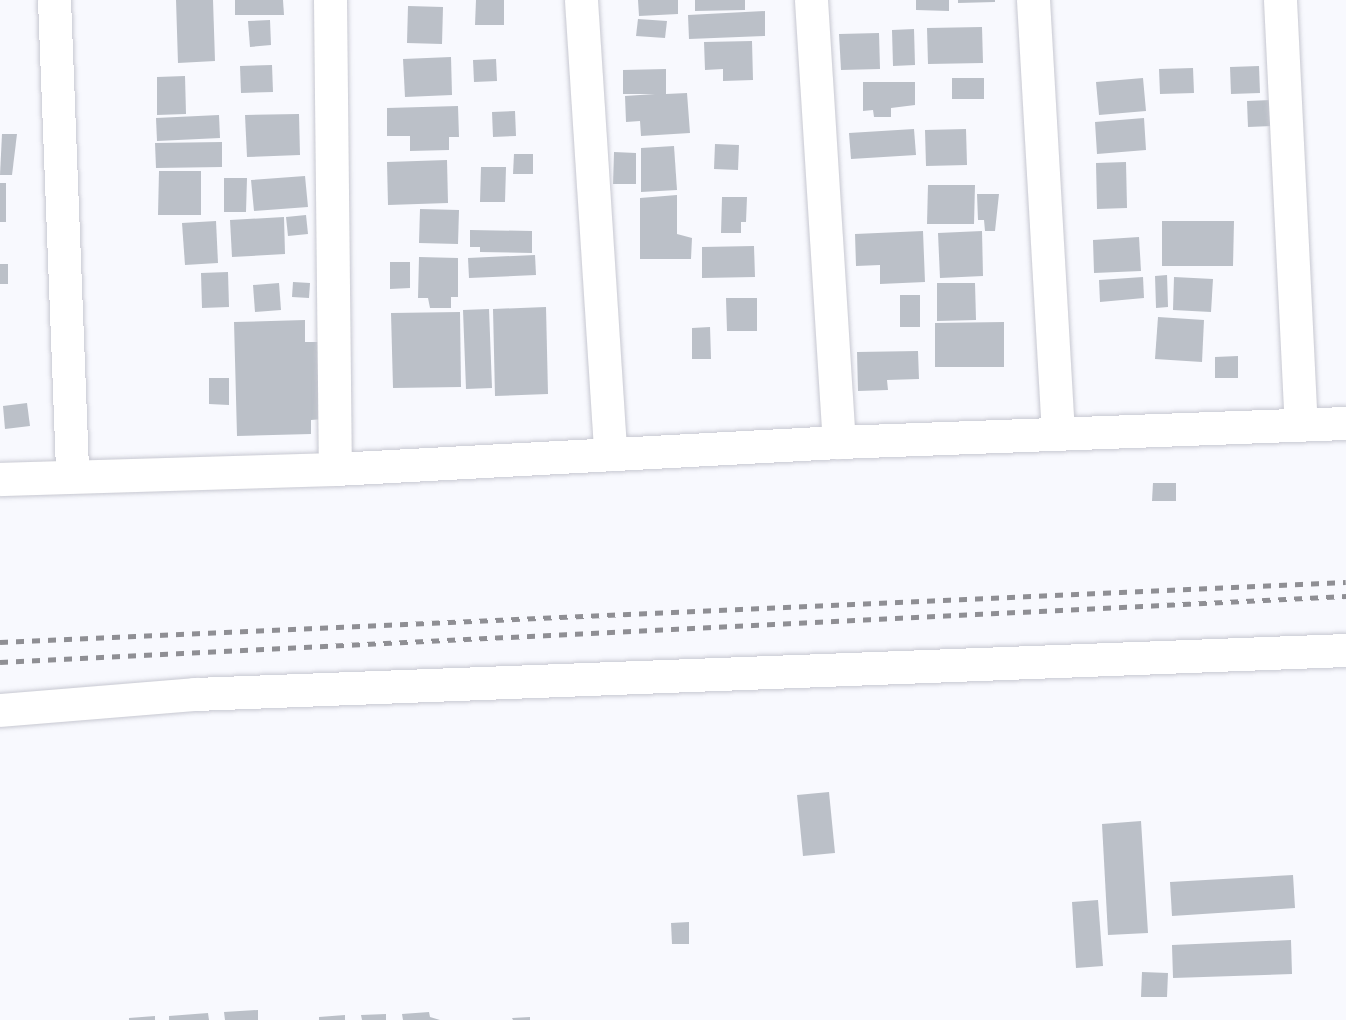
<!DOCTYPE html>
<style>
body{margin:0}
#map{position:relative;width:1346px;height:1020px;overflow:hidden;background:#f8f9fe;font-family:Merriweather,serif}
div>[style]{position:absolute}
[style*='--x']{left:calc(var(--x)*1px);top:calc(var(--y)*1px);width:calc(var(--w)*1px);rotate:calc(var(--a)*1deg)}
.building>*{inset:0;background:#bbc0c8}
.roads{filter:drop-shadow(0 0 2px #c7c8d1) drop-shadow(0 0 2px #c7c8d1)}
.minor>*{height:33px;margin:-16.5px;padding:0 16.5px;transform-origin:16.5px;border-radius:16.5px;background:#fff}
.rail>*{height:4.5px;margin-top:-2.25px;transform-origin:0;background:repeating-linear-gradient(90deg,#8f8f94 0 8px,transparent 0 16px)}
span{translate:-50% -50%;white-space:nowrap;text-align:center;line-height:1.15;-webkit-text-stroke:4.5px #f8f9fe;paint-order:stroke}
</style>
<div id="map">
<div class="building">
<i style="clip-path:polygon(176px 0,213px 0,215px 61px,178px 63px)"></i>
<i style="clip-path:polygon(235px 0,283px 0,284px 15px,235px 15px)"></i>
<i style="clip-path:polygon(476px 0,504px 0,504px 25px,475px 25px)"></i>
<i style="clip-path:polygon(638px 0,678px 0,678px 14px,639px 16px)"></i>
<i style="clip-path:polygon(695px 0,745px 0,745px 10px,695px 11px)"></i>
<i style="clip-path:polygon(916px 0,949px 0,949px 11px,916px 10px)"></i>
<i style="clip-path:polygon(958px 0,995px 0,995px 2px,958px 3px)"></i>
<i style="clip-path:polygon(408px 6px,443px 7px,442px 44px,407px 43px)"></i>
<i style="clip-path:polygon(765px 11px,765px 36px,689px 39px,688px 15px)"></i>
<i style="clip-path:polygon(638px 19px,667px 21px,665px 38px,636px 36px)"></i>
<i style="clip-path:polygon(270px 20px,271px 45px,250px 47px,248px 21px)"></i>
<i style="clip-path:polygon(982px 27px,983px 63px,928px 64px,927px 28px)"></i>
<i style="clip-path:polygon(914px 29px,915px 65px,893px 66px,892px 30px)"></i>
<i style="clip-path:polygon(879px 33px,880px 69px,841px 70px,839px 34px)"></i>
<i style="clip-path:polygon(752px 41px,753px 80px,723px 81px,723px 69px,705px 70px,704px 42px)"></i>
<i style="clip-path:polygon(451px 57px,452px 95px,405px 97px,403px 59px)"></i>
<i style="clip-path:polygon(496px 59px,497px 81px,474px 82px,473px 60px)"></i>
<i style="clip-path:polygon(272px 65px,273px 92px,241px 93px,240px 66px)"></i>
<i style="clip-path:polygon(1259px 66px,1260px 93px,1231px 94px,1230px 67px)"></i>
<i style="clip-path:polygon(1193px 68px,1194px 93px,1160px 94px,1159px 69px)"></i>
<i style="clip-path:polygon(666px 69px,666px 94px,687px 93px,690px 133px,641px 136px,640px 121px,626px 122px,625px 96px,655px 94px,623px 94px,623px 70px)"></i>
<i style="clip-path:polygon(185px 76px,186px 114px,157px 115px,157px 77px)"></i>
<i style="clip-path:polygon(952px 78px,984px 78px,984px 99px,952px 99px)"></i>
<i style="clip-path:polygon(1143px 78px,1146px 111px,1099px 115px,1096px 82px)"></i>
<i style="clip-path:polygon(863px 82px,915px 82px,915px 105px,891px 108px,891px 117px,874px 117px,873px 110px,863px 111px)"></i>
<i style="clip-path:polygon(1271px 100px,1273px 126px,1248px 127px,1247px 101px)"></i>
<i style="clip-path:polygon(458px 106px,459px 137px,449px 137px,449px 150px,410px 151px,410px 136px,387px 136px,387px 108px)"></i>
<i style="clip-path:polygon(515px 111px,516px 136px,493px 137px,492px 112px)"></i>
<i style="clip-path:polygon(299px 114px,300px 155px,247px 157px,245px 115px)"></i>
<i style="clip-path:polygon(219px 115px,220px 138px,157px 141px,156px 118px)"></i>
<i style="clip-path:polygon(1144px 118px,1146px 150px,1097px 154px,1095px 122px)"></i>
<i style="clip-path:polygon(914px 129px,916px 155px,851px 159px,849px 133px)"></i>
<i style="clip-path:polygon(966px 129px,967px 165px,926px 166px,925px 130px)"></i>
<i style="clip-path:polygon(2px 134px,17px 134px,12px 175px,0 175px)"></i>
<i style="clip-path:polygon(222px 142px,222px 167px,156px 168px,155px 143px)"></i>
<i style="clip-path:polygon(715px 144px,739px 145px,738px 170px,714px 169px)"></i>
<i style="clip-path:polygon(674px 146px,677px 190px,641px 192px,641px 148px)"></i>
<i style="clip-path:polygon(614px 152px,636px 153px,636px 184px,613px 184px)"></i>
<i style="clip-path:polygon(514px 154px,533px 154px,533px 174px,513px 174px)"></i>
<i style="clip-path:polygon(447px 160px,448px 203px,388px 205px,387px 162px)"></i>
<i style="clip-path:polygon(1126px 162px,1127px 208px,1097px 209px,1096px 163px)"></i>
<i style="clip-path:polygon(481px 167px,506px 167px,505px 202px,480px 202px)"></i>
<i style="clip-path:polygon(159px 171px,201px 171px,201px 215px,158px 215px)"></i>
<i style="clip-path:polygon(305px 176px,308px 207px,254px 211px,251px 180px)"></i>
<i style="clip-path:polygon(224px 178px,247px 178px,246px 212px,224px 212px)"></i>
<i style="clip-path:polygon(0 183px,6px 183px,6px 222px,0 222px)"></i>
<i style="clip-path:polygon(928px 185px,975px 185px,974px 224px,927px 224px)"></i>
<i style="clip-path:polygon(977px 194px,999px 194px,995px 231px,985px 231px,984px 220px,978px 220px)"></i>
<i style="clip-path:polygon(677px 195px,677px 234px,692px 238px,691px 259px,640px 259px,640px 198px)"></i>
<i style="clip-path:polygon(722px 197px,747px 197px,746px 222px,741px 222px,741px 233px,721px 233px)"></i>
<i style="clip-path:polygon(420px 209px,459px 210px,458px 244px,419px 243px)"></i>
<i style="clip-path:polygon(306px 215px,308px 234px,288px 236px,286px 217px)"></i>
<i style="clip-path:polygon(284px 217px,285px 254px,232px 257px,230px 220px)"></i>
<i style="clip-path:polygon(216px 221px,218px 263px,185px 265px,182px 223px)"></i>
<i style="clip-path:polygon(1162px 221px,1234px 221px,1233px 266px,1162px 266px)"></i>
<i style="clip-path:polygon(470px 230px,532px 231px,532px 253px,480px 252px,480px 247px,470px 247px)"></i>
<i style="clip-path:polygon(923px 231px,925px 282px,880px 284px,880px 265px,856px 266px,855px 234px)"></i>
<i style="clip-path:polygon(982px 231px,983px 276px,940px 278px,938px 233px)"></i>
<i style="clip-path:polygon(1139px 237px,1141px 271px,1094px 273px,1093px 240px)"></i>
<i style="clip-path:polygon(754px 246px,755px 277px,702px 278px,702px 247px)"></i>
<i style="clip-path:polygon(535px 255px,536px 275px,469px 278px,468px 258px)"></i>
<i style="clip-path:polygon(419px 257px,458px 258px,458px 297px,451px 297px,451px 308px,430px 308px,428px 298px,418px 298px)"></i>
<i style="clip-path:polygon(390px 262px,410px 262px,410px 288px,390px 289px)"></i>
<i style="clip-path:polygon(0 264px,8px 264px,8px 284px,0 284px)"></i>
<i style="clip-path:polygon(228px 272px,229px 307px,202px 308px,201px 273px)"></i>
<i style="clip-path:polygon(1167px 275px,1168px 307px,1156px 308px,1155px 276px)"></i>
<i style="clip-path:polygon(1143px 277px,1144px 298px,1100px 302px,1099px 280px)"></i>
<i style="clip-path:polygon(1174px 277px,1213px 279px,1211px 312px,1173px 310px)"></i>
<i style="clip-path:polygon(293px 282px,310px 283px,309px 298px,292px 297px)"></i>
<i style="clip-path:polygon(279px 283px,281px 310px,255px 312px,253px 285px)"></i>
<i style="clip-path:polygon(937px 283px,975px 283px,976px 320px,937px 321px)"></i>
<i style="clip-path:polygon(900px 295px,920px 295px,920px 327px,900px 327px)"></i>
<i style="clip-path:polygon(726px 298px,757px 298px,757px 331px,727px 331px)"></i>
<i style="clip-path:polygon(546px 307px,548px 394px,495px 396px,493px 309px)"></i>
<i style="clip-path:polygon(489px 309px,492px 388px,466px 389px,463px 310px)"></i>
<i style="clip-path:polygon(460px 312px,461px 387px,393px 388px,391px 313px)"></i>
<i style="clip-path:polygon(1158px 317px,1204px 320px,1202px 362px,1155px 359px)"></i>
<i style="clip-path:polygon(305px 320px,305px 342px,321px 342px,324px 419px,311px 420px,311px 434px,237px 436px,234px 322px)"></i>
<i style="clip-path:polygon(1004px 322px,1004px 367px,935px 367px,935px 323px)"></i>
<i style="clip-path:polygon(710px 327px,711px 359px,692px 359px,692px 328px)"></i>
<i style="clip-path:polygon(918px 351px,919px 379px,887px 380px,888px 390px,858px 391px,857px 352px)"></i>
<i style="clip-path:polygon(1238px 356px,1238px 378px,1215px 378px,1215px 357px)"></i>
<i style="clip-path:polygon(209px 378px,229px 378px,229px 405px,209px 404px)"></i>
<i style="clip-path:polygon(27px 403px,30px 426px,5px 429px,3px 406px)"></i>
<i style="clip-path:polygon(1153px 483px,1176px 483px,1176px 501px,1152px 501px)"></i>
<i style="clip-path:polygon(829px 792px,835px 853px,803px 856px,797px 795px)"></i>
<i style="clip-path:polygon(1141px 821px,1148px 933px,1108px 935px,1102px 824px)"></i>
<i style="clip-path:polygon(1293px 875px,1295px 908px,1172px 916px,1170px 882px)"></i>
<i style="clip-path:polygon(1098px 900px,1103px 966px,1076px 968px,1072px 902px)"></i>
<i style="clip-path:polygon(689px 922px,689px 944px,672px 944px,671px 923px)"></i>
<i style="clip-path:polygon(1291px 940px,1292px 974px,1173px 978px,1172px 945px)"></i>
<i style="clip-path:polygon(1142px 972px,1168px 973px,1167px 997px,1141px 997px)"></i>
<i style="clip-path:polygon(258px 1010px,258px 1020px,225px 1020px,224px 1012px)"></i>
<i style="clip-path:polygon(429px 1012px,430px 1017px,440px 1020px,403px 1020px,402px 1014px)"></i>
<i style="clip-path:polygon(208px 1013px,209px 1020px,169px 1020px,169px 1016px)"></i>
<i style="clip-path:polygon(386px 1014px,386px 1020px,362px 1020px,361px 1015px)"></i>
<i style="clip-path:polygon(345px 1015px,345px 1020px,319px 1020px,319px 1017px)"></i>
<i style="clip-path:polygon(155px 1016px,155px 1020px,129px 1020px,129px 1018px)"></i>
<i style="clip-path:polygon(530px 1017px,530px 1020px,513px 1020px,512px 1018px)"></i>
</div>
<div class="roads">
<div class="minor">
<i style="--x:54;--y:0;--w:475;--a:87.8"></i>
<i style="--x:330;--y:0;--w:469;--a:89.4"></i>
<i style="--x:581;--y:0;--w:455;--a:86.3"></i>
<i style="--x:811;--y:0;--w:443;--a:86.4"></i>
<i style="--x:1033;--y:0;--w:434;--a:86.7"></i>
<i style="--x:1280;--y:0;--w:425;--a:87.2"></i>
<i style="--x:0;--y:479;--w:335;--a:-1.7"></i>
<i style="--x:335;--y:469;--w:505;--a:-3.07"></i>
<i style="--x:839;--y:442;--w:507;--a:-2.15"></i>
<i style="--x:0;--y:710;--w:196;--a:-4.7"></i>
<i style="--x:195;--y:694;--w:1152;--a:-2.19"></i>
</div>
</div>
<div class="rail">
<i style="--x:0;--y:642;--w:1347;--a:-2.55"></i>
<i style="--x:0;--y:662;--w:1348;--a:-2.81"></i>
</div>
</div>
